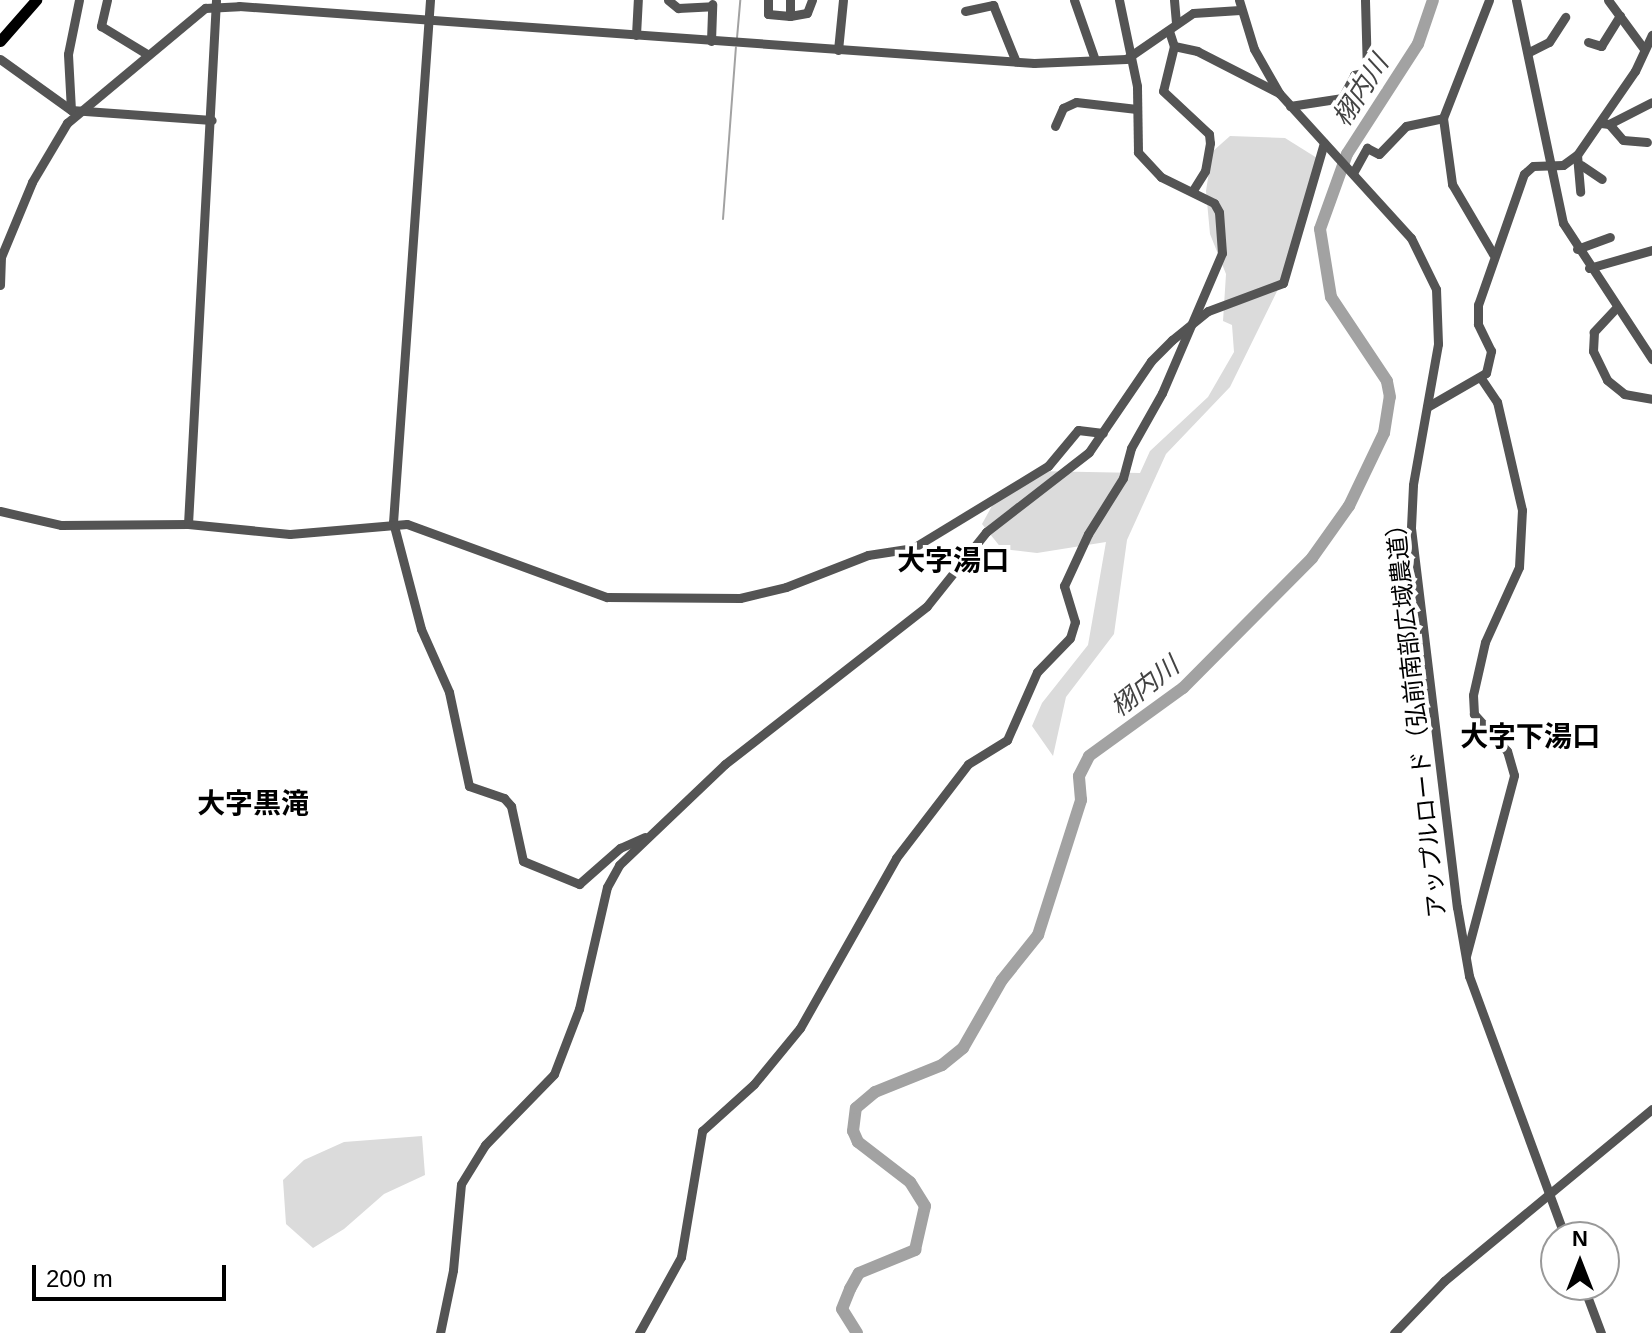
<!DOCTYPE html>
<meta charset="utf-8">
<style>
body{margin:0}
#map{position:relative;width:1652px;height:1333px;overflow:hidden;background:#fff;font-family:Helvetica,"Noto Sans JP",sans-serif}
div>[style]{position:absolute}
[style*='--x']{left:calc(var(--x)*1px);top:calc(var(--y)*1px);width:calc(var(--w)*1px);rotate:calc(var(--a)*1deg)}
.green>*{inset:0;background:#dbdbdb}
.stream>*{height:2px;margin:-1px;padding:0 1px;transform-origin:1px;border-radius:1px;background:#a2a2a2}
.river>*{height:12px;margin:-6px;padding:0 6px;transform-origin:6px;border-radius:6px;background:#a2a2a2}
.minor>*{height:9px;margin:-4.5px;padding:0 4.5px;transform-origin:4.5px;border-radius:4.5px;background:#545454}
.major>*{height:11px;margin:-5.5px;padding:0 5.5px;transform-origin:5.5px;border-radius:5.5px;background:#000}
span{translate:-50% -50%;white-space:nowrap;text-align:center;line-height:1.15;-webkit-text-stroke:8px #fff;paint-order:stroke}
.street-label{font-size:24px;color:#000}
.water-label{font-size:26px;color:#434343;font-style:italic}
.quarter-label{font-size:28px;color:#000;font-weight:700}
.north{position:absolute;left:1540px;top:1221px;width:80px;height:80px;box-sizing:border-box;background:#fff;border:2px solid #999;border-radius:50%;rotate:0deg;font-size:22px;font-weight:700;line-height:32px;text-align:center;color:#000}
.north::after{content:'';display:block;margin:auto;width:28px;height:36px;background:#000;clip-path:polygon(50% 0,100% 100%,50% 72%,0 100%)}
.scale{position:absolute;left:32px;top:1265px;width:194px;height:36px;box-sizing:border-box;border:4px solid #000;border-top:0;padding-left:10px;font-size:24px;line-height:28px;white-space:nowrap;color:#000;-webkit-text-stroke:6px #fff;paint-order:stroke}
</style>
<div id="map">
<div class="green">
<i style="clip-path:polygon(1230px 136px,1285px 138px,1317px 158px,1284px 277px,1230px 387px,1166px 454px,1127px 540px,1114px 634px,1066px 697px,1053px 756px,1032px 726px,1042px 703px,1088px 645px,1106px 542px,1037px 553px,1002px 549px,982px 524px,998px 495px,1036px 471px,1140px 473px,1150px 451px,1208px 397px,1234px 352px,1232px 325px,1223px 321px,1226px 274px,1210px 234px,1206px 191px,1212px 152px)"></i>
<i style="clip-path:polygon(422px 1136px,425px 1175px,384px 1194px,344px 1229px,313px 1248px,286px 1224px,283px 1180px,304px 1160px,344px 1142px)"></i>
</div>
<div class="stream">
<i style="--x:737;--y:38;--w:38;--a:-85"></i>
<i style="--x:723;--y:219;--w:172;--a:-85.7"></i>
</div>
<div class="river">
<i style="--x:857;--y:1333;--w:28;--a:-122"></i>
<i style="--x:842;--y:1309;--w:22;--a:-68"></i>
<i style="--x:850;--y:1289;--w:18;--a:-61"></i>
<i style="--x:859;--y:1273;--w:61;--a:-22.3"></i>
<i style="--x:915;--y:1250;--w:45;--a:-77.2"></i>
<i style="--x:925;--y:1206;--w:28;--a:-122"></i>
<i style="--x:910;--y:1182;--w:66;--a:-142.4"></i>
<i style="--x:858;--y:1142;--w:12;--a:-114"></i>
<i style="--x:853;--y:1131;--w:23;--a:-83"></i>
<i style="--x:856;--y:1108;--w:25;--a:-40"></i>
<i style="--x:875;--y:1092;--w:72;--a:-21.9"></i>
<i style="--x:942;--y:1065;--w:27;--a:-39"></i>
<i style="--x:963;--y:1048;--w:78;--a:-60.2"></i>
<i style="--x:1002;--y:980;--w:58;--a:-51.3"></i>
<i style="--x:1038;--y:935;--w:142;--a:-72.3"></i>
<i style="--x:1081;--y:800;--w:24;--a:-95"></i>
<i style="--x:1079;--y:776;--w:22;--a:-63"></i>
<i style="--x:1089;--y:756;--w:116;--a:-35.9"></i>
<i style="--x:1183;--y:688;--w:183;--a:-45.2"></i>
<i style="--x:1312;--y:558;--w:64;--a:-54.6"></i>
<i style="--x:1349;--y:506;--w:81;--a:-64.4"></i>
<i style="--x:1384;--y:433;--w:36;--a:-81"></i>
<i style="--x:1390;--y:397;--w:16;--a:-101"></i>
<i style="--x:1387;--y:381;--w:101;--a:-123.7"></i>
<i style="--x:1331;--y:297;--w:69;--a:-99.2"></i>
<i style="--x:1320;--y:229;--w:80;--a:-70.2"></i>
<i style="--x:1347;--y:154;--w:131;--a:-57.2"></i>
<i style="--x:1418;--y:44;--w:46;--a:-71.2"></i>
</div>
<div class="minor">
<i style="--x:107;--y:0;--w:27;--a:103"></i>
<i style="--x:101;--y:26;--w:54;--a:31.3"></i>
<i style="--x:430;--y:0;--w:523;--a:94.05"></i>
<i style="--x:393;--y:522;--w:111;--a:75.3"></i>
<i style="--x:421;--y:629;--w:69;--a:66"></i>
<i style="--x:449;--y:692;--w:96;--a:78"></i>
<i style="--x:469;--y:786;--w:37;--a:19"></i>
<i style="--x:504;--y:798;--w:11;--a:49"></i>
<i style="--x:511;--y:806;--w:56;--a:77.7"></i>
<i style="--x:523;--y:861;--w:61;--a:22.3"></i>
<i style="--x:579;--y:884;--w:55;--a:-41.3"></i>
<i style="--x:620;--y:848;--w:27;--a:-24"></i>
<i style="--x:668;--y:0;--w:13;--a:39"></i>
<i style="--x:678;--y:8;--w:34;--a:-3"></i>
<i style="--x:768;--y:0;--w:14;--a:90"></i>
<i style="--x:768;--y:14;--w:22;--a:5"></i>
<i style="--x:790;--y:16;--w:17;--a:-10"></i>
<i style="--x:807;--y:13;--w:14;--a:-69"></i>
<i style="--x:1074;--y:0;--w:60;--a:70.7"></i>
<i style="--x:1174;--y:0;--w:22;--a:85"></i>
<i style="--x:1239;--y:0;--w:51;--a:73"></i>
<i style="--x:1254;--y:49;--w:51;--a:60.4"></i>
<i style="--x:1279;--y:93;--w:196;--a:47.7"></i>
<i style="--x:1411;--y:238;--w:57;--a:63.9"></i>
<i style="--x:1436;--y:289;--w:55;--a:87.9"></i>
<i style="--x:1438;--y:344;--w:143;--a:100.1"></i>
<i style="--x:1413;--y:485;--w:43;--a:92.7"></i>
<i style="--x:1411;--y:528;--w:382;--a:83.1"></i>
<i style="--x:1457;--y:907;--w:70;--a:80.1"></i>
<i style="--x:1469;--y:976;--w:278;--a:69.8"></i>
<i style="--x:1489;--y:0;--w:127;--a:111.3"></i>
<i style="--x:1443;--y:118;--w:67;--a:82.2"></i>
<i style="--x:1452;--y:184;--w:81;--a:59.6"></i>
<i style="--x:1516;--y:0;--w:228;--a:78.1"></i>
<i style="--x:1563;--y:223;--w:163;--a:56.8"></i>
<i style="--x:1608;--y:0;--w:61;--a:53.7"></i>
<i style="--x:965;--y:11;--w:29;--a:-12"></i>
<i style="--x:993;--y:5;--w:61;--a:68"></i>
<i style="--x:790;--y:16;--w:16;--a:-90"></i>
<i style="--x:1169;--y:31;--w:16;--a:72"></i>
<i style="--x:1174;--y:46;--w:24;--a:12"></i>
<i style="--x:1197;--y:51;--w:92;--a:27.1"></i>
<i style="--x:636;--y:35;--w:35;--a:-87"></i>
<i style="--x:711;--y:41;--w:37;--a:-88"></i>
<i style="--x:1588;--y:42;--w:14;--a:17"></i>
<i style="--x:1601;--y:46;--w:36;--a:-58"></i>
<i style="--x:1174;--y:46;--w:46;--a:103.7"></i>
<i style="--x:1163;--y:91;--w:63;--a:43.1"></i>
<i style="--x:1209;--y:134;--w:9;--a:84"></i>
<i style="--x:1210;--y:143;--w:28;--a:100"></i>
<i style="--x:1205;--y:171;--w:22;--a:122"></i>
<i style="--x:838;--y:50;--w:50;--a:-84.3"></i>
<i style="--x:1531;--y:51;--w:20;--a:-27"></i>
<i style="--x:1549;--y:42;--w:30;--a:-57"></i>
<i style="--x:0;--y:59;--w:87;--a:35.7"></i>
<i style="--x:71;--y:110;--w:141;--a:4.1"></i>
<i style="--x:1290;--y:106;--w:53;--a:-8.7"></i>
<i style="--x:1342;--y:98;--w:26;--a:-62"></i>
<i style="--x:1354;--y:75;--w:13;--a:-13"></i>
<i style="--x:1367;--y:72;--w:72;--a:-91.6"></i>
<i style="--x:71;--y:110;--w:56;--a:-93.1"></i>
<i style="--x:68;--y:54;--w:55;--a:-78.5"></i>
<i style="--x:1601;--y:123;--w:8;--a:7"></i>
<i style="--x:1609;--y:124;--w:48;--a:-27.1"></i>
<i style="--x:1609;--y:124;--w:21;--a:49"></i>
<i style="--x:1623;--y:140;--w:24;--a:5"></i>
<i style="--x:1055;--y:126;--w:20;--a:-66"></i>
<i style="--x:1063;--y:108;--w:14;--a:-25"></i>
<i style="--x:1076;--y:102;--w:61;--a:6.5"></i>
<i style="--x:1577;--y:155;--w:37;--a:85"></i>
<i style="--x:1581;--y:165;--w:25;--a:34"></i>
<i style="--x:1353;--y:173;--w:29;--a:-61"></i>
<i style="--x:1367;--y:148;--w:13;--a:27"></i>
<i style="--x:1379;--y:154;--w:39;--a:-46"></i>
<i style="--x:1406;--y:126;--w:38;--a:-12"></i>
<i style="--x:1577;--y:249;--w:35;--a:-20"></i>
<i style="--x:1589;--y:268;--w:66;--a:-15.9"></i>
<i style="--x:0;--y:285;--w:28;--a:-88"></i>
<i style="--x:1;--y:257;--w:81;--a:-67.5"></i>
<i style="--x:32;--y:182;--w:69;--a:-59.3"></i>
<i style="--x:67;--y:123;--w:180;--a:-39.8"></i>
<i style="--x:205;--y:8;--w:34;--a:-3"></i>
<i style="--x:239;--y:6;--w:797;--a:4.1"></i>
<i style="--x:1034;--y:63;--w:92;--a:-2.5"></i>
<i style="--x:1126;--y:59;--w:81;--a:-34.5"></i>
<i style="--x:1193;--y:13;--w:47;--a:-3.7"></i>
<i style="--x:1616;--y:308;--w:33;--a:133"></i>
<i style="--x:1594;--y:332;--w:19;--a:93"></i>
<i style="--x:1593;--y:351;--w:32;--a:64"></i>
<i style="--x:1607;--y:380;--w:22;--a:39"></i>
<i style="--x:1624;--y:394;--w:28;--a:10"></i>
<i style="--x:1427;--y:407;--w:68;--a:-30"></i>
<i style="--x:1486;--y:373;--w:23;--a:-77"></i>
<i style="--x:1491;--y:351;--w:30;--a:-116"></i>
<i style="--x:1478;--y:324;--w:19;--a:-90"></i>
<i style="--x:1478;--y:305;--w:139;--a:-70.7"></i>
<i style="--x:1524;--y:174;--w:12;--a:-42"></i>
<i style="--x:1533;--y:166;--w:30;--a:-2"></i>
<i style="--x:1563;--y:165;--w:17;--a:-36"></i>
<i style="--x:1577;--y:155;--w:102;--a:-55.4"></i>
<i style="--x:1635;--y:71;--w:40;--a:-65"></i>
<i style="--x:0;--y:511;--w:63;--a:12.9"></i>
<i style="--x:61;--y:525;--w:127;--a:-0.5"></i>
<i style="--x:188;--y:524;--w:102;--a:5.6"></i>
<i style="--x:290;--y:534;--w:117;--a:-4.9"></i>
<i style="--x:407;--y:524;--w:213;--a:20.1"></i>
<i style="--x:607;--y:597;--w:133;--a:0.4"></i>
<i style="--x:740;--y:598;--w:47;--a:-13.4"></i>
<i style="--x:786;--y:587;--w:88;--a:-21.3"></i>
<i style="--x:868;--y:555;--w:46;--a:-8.8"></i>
<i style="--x:913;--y:548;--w:158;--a:-31.3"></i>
<i style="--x:1048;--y:466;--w:47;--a:-50.2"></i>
<i style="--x:1078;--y:430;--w:25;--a:7"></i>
<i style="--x:188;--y:524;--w:524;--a:-86.94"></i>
<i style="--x:1466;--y:956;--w:187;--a:-75.1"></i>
<i style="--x:1514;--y:775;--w:25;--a:-106"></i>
<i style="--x:1507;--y:751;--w:50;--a:-131.7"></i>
<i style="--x:1474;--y:714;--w:19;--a:-93"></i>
<i style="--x:1473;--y:695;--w:54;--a:-77.2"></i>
<i style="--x:1485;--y:642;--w:82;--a:-65.6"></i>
<i style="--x:1519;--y:567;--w:57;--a:-87"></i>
<i style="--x:1522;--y:510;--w:111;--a:-103"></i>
<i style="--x:1497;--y:402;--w:29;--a:-124"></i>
<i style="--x:1583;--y:1285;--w:51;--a:69.4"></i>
<i style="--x:440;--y:1333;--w:64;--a:-78.3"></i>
<i style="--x:453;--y:1270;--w:86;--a:-84.7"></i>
<i style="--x:461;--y:1184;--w:46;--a:-58.4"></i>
<i style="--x:485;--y:1145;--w:99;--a:-45.8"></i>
<i style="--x:554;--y:1074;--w:70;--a:-69"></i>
<i style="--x:579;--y:1009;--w:125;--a:-77.1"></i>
<i style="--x:607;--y:887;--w:25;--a:-61"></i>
<i style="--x:619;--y:865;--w:146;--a:-43.6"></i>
<i style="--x:725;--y:764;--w:256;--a:-38"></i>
<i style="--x:927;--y:606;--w:95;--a:-51.4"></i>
<i style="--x:986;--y:532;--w:130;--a:-37.8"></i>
<i style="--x:1089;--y:452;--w:110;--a:-55.7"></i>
<i style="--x:1151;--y:361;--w:30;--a:-45"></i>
<i style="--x:1172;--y:340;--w:46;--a:-38.9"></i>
<i style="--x:1208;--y:311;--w:80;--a:-20.5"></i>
<i style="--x:1283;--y:283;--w:146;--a:-73.7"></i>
<i style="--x:639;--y:1333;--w:87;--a:-61.1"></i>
<i style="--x:681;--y:1257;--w:128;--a:-80.5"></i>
<i style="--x:702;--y:1131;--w:70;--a:-42.1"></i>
<i style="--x:754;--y:1084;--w:72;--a:-50.6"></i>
<i style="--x:800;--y:1028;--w:195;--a:-60.5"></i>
<i style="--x:896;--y:858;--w:118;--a:-52.5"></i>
<i style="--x:968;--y:764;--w:46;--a:-31.6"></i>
<i style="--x:1007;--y:740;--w:74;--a:-66.2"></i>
<i style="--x:1037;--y:672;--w:47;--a:-45.9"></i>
<i style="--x:1070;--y:638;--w:17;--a:-73"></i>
<i style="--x:1075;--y:622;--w:38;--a:-107"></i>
<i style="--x:1064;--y:586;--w:57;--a:-65.2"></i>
<i style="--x:1088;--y:534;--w:66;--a:-58"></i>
<i style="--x:1123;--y:478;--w:31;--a:-75"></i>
<i style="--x:1131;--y:448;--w:63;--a:-60.6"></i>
<i style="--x:1162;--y:393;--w:152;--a:-66.8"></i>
<i style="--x:1222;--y:253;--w:41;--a:-94.2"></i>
<i style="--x:1219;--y:212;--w:10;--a:-119"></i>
<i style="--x:1214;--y:203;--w:59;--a:-153.9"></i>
<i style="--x:1161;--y:177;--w:34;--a:-133"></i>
<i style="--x:1138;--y:152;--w:66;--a:-90.9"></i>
<i style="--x:1137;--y:86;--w:88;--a:-101.8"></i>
<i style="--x:1394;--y:1333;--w:72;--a:-46.1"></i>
<i style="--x:1444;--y:1281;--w:270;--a:-39.6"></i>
</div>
<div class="major">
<i style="--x:0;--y:41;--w:55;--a:-48.7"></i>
</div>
<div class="street-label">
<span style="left:1416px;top:715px;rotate:-96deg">アップルロード（弘前南部広域農道）</span>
</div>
<div class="water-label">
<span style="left:1361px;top:91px;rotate:-57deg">栩内川</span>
<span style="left:1145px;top:687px;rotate:-38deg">栩内川</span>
</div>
<div class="quarter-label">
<span style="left:953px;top:561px">大字湯口</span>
<span style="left:1530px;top:737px">大字下湯口</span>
<span style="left:253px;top:804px">大字黒滝</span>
</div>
<div class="north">N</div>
<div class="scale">200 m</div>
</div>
